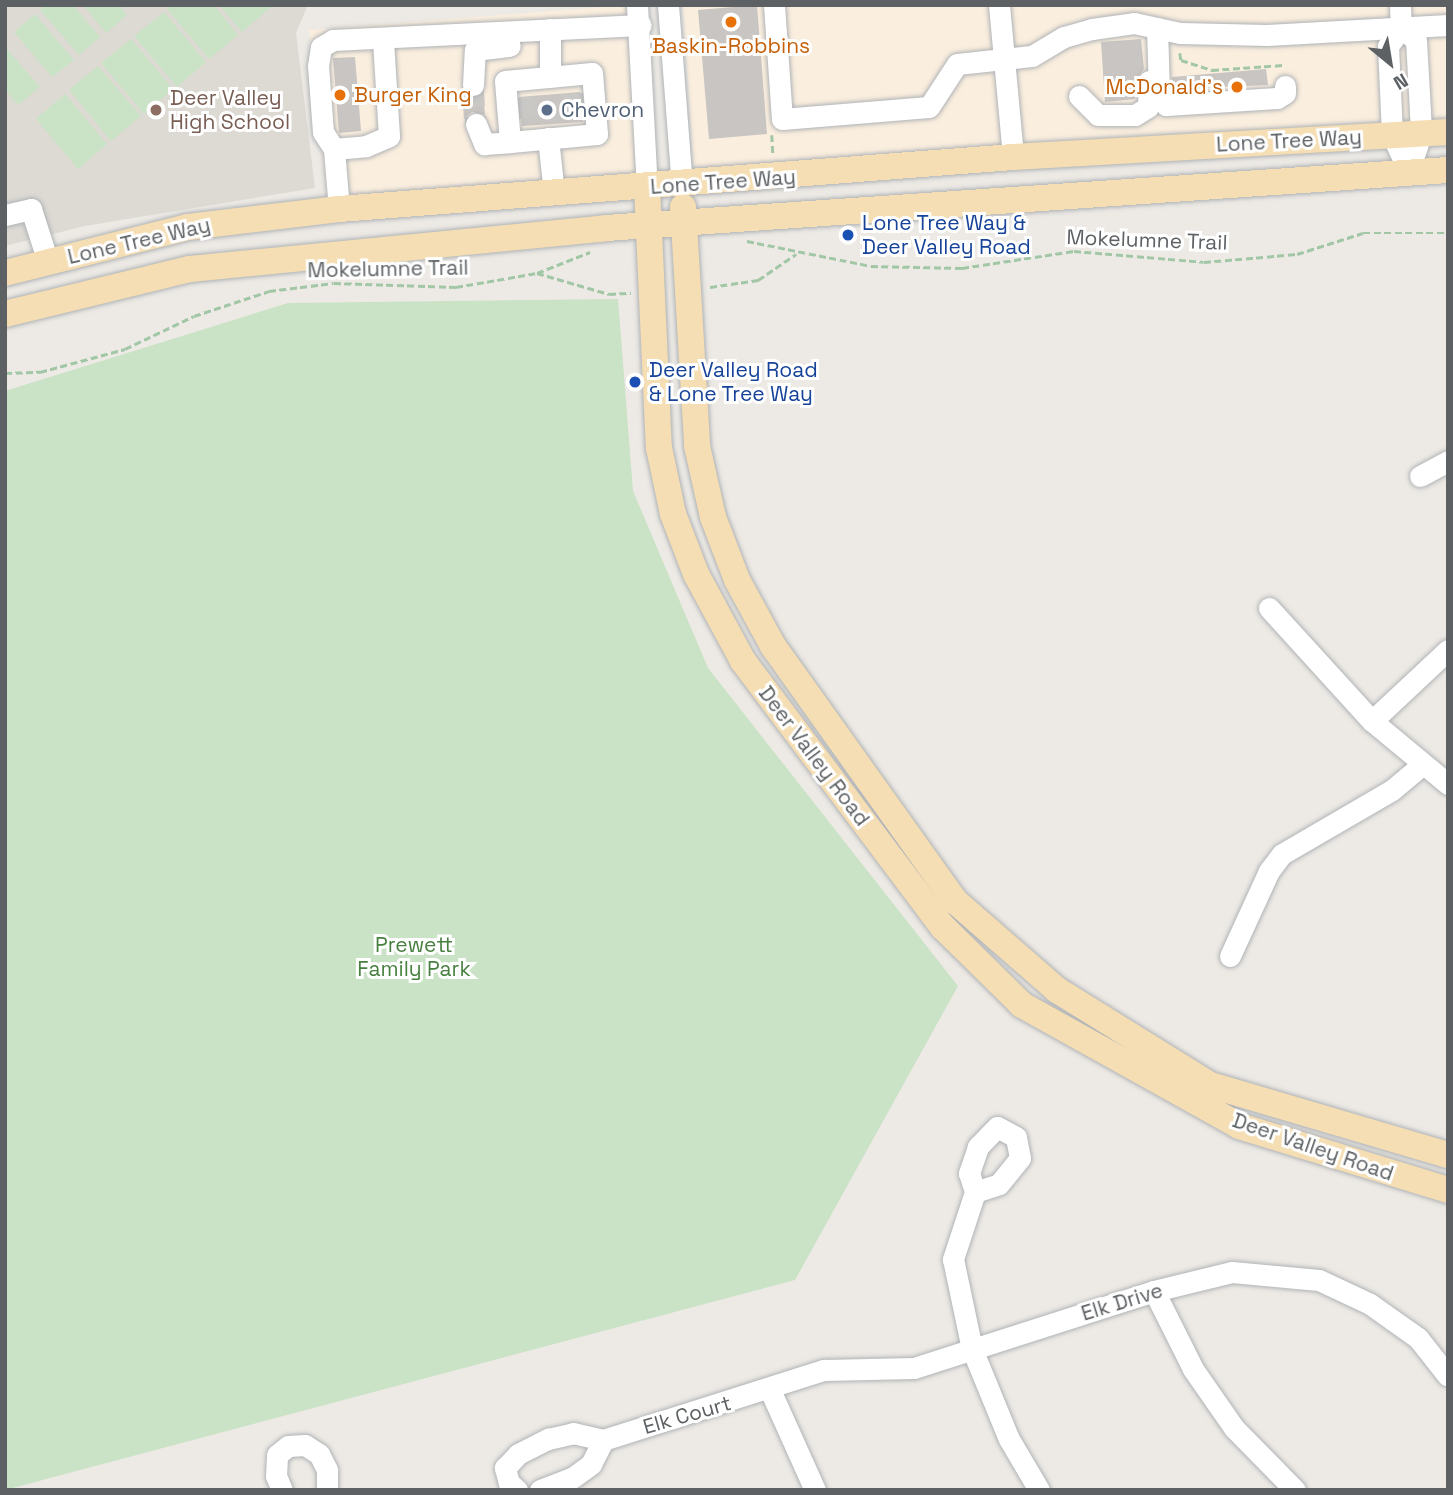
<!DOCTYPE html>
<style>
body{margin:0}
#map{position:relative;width:1453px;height:1495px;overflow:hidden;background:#edeae5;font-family:"Space Grotesk",sans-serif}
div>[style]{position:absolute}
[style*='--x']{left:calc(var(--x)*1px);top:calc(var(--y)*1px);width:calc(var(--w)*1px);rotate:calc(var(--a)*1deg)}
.commercial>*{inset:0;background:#faeede}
.education>*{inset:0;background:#dddad4}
.green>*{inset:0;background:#cae2c5}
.building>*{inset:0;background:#c9c5c2}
.minor-tunnel>*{height:21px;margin-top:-10.5px;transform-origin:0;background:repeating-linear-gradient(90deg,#c9c8c5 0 21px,transparent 0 31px)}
.path>*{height:2.5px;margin-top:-1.25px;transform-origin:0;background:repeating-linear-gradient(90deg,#a2c7a6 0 7px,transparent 0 10.5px)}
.roads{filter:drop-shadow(0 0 2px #b0b3b6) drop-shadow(0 0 2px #b0b3b6)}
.minor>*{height:21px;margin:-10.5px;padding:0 10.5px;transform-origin:10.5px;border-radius:10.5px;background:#fff}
.major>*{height:26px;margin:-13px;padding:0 13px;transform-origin:13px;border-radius:13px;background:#f5deb3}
.dots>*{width:19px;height:19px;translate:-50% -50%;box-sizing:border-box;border:4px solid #fff;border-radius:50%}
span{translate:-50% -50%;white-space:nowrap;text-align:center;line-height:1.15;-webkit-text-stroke:6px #fff;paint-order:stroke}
.food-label{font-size:21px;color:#c56008}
.right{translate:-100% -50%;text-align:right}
.left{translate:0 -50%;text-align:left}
.education-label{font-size:21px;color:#785e54}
.service-label{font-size:21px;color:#4e5e75}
.street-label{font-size:21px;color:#5d6164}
.transit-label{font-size:21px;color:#164399}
.park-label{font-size:21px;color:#488040}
.frame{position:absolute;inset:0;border:7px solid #5d6164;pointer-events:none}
.north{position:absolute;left:1355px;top:28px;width:70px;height:70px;-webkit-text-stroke:5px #fff;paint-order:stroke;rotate:150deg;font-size:19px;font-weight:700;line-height:28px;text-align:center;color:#5d6164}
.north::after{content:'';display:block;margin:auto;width:24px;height:32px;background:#5d6164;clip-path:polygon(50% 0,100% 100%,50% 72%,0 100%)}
</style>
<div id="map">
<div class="commercial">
<i style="clip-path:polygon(630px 5px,635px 174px,327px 202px,309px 30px)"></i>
<i style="clip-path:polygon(683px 5px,1448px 5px,1448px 120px,694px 168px)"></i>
</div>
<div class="education">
<i style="clip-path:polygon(5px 5px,308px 5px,296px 33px,315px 188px,85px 226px,5px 246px)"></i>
</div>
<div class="green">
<i style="clip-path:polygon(45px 5px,73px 5px,100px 37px,79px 55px,40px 10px)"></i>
<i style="clip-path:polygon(83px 5px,119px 5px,127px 15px,106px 33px)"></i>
<i style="clip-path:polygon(171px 5px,214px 5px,238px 35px,209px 59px,167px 9px)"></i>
<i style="clip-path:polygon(219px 5px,269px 5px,271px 7px,242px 32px)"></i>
<i style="clip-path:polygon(164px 12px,206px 62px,177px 87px,134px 36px)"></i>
<i style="clip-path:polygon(35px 14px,74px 60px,52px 77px,14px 32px)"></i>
<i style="clip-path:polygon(131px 39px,173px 89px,144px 114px,101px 63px)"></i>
<i style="clip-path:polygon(5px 47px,40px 87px,18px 105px,5px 90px)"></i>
<i style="clip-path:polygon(98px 66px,141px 116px,111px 141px,69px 90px)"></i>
<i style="clip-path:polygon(65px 94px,107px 144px,78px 169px,36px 119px)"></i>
<i style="clip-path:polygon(618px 299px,633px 491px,708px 668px,958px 986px,795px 1280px,5px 1490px,5px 391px,288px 303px)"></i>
</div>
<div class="building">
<i style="clip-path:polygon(757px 5px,767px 134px,709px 139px,698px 10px)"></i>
<i style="clip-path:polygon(1141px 39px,1144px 69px,1136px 80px,1135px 99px,1105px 102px,1101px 42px)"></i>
<i style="clip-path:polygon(355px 57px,361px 131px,339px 133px,333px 58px)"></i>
<i style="clip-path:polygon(1266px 69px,1268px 85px,1172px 89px,1172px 77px)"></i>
<i style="clip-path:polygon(462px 92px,473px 98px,483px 93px,485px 115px,472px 112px,464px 119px)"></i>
<i style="clip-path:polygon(580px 92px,583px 122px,522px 126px,519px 97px)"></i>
</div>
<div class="minor-tunnel">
<i style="--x:473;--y:85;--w:39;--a:86"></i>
<i style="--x:573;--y:93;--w:29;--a:84"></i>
<i style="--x:523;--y:97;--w:29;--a:82"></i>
</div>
<div class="path">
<i style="--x:1180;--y:53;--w:7;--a:82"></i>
<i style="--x:1181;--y:60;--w:33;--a:18"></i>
<i style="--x:1212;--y:70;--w:71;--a:-4"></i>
<i style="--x:772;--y:135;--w:18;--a:87"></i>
<i style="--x:747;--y:241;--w:126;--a:11.4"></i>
<i style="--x:871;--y:266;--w:91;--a:1.3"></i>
<i style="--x:962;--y:268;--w:113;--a:-8.6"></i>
<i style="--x:1074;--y:251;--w:130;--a:4.8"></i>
<i style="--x:1204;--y:262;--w:93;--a:-4.9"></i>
<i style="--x:1297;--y:254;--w:69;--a:-17.7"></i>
<i style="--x:1363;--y:233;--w:85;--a:0"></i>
<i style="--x:537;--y:273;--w:75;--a:16.3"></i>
<i style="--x:609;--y:294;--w:22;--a:-3"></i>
<i style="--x:710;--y:287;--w:49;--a:-8.3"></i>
<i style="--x:758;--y:280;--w:46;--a:-34.4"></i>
<i style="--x:5;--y:373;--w:35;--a:-2"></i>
<i style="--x:40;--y:372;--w:88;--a:-15.1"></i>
<i style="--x:125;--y:349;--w:76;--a:-25.6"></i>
<i style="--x:194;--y:316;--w:79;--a:-18.4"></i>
<i style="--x:269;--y:291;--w:65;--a:-7"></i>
<i style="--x:334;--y:283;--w:122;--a:1.9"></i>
<i style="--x:456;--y:287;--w:82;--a:-9.8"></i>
<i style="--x:537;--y:273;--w:57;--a:-21.6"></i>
</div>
<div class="roads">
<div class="minor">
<i style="--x:637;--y:5;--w:182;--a:86.9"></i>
<i style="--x:668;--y:5;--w:181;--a:85.6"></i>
<i style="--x:774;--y:5;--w:114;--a:86"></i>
<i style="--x:782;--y:119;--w:147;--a:-4.7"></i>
<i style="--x:929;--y:107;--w:51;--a:-56.9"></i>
<i style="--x:957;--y:64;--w:75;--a:-6.1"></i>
<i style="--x:1032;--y:56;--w:37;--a:-31"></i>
<i style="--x:1064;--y:37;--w:29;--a:-16"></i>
<i style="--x:1092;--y:29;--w:42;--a:-8.1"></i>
<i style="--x:1134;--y:23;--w:47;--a:12.3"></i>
<i style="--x:1180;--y:33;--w:87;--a:1.3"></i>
<i style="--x:1267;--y:35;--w:181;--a:-3.2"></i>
<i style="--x:999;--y:5;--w:153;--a:84.7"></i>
<i style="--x:1400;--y:5;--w:23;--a:88"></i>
<i style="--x:1401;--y:28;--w:22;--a:126"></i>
<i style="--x:1388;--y:46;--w:89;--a:87.4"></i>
<i style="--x:1392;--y:135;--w:41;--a:65.3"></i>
<i style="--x:1157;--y:28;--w:65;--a:88.2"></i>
<i style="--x:1159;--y:93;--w:14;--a:60"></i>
<i style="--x:1166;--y:105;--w:111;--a:-3.6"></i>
<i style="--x:1277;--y:98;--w:9;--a:-32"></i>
<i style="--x:1285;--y:93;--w:7;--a:-90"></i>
<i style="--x:1401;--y:28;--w:19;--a:39"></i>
<i style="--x:1416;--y:40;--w:72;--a:86.8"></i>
<i style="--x:1420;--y:112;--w:22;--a:87"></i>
<i style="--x:1421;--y:134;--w:40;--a:108"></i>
<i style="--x:592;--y:73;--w:61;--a:85.3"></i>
<i style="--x:597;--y:134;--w:87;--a:174.7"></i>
<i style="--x:510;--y:142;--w:61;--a:-94.7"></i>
<i style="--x:505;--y:81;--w:87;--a:-5.3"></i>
<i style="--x:550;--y:77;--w:48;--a:-90"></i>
<i style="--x:473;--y:85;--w:35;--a:-87"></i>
<i style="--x:475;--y:50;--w:35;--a:-7"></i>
<i style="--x:1079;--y:96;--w:27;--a:45"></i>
<i style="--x:1098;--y:115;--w:37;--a:0"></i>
<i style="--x:1135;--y:115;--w:15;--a:-32"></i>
<i style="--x:1148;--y:107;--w:26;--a:-88"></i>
<i style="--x:476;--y:124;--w:22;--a:68"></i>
<i style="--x:484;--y:144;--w:26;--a:-4"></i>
<i style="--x:548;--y:138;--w:55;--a:83.8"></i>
<i style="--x:334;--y:149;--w:32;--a:-5"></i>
<i style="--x:366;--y:146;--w:25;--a:-23"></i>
<i style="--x:389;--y:136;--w:95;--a:-93.6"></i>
<i style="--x:339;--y:209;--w:60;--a:-94.8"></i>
<i style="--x:334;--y:149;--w:20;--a:-123"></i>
<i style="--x:323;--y:132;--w:66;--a:-94.3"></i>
<i style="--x:318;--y:66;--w:19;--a:-81"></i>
<i style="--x:321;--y:47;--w:14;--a:-30"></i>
<i style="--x:333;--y:40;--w:308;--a:-2.8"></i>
<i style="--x:5;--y:215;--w:27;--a:-13"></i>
<i style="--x:31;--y:209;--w:56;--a:72.2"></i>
<i style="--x:1420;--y:476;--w:32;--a:-28"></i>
<i style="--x:1269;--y:608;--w:153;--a:47.7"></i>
<i style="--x:1372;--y:721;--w:99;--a:39.7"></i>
<i style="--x:1372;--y:721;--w:104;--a:-43.1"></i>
<i style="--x:1230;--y:956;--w:94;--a:-65.4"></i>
<i style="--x:1269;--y:871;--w:21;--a:-53"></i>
<i style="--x:1282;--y:854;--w:127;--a:-30.2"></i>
<i style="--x:1392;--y:790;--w:38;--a:-40"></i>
<i style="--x:975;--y:1192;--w:25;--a:-18"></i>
<i style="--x:999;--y:1184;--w:33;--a:-51"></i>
<i style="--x:1020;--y:1158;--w:21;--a:-101"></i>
<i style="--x:1016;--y:1137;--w:21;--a:-152"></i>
<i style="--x:997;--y:1127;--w:28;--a:134"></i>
<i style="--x:978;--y:1147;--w:28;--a:109"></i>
<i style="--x:969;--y:1173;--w:20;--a:72"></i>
<i style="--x:975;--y:1192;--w:71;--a:108.2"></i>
<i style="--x:953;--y:1259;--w:92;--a:78.1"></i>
<i style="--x:972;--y:1349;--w:97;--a:67.7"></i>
<i style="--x:1009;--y:1439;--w:59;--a:59.5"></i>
<i style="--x:1154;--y:1291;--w:87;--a:63.4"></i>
<i style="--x:1193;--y:1369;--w:72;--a:55.2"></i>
<i style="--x:1234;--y:1428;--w:87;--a:45.5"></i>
<i style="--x:770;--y:1390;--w:110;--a:65.8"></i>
<i style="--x:282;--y:1490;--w:15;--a:-113"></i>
<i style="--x:276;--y:1476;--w:21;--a:-87"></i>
<i style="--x:277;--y:1455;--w:14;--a:-39"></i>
<i style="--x:288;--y:1446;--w:17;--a:-3"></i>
<i style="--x:305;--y:1445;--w:17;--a:33"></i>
<i style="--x:319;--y:1454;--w:18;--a:63"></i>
<i style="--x:327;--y:1470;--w:20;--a:90"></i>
<i style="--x:517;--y:1490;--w:11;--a:-139"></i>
<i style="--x:509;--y:1483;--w:16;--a:-105"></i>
<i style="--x:505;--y:1468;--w:19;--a:-47"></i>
<i style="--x:518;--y:1454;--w:34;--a:-27"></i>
<i style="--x:548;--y:1439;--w:26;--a:-13"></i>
<i style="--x:573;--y:1433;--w:31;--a:13"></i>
<i style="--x:603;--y:1440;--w:232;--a:-17.6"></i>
<i style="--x:824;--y:1370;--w:90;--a:-1.3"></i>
<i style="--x:914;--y:1368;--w:252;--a:-17.8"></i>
<i style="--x:1154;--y:1291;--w:80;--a:-13.7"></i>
<i style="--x:1232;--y:1272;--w:87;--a:5.3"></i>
<i style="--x:1319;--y:1280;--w:56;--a:25.2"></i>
<i style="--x:1370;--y:1304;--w:59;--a:35.3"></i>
<i style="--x:1418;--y:1338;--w:48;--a:51.7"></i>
<i style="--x:540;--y:1490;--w:34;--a:-21"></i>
<i style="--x:572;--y:1478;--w:24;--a:-36"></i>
<i style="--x:591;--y:1464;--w:27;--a:-63"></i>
</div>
<div class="major">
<i style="--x:647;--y:187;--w:261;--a:87.4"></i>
<i style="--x:659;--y:448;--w:67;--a:78"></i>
<i style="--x:673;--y:514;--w:64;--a:69"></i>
<i style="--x:696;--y:574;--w:99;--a:61.6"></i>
<i style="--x:743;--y:661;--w:333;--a:53.1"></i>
<i style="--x:943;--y:927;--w:111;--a:44.6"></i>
<i style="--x:1022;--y:1005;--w:248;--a:29.1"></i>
<i style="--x:1239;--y:1126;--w:219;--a:17"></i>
<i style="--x:683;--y:207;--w:239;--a:86.6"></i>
<i style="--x:697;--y:446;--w:73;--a:77.3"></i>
<i style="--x:713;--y:517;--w:67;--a:69.1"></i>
<i style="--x:737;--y:580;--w:75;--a:61.4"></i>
<i style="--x:773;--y:646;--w:313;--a:54.5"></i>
<i style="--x:955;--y:901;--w:135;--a:41.1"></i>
<i style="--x:1057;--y:990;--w:180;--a:31.8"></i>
<i style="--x:1210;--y:1085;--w:248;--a:16.4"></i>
<i style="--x:5;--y:273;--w:189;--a:-14.1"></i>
<i style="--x:188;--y:227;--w:152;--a:-6.8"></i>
<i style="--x:339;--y:209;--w:676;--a:-4.41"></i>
<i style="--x:1013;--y:157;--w:436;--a:-3.3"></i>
<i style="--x:5;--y:314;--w:190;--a:-13.7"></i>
<i style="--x:190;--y:269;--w:418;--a:-5.6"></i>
<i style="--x:606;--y:228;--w:844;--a:-3.94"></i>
</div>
</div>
<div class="dots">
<i style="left:731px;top:22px;background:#e8710a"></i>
<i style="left:1237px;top:87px;background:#e8710a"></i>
<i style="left:340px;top:95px;background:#e8710a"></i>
<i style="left:156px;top:110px;background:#8d6e63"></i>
<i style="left:547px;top:110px;background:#5c6f8a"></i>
<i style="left:848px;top:235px;background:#1a4fb4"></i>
<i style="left:635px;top:382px;background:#1a4fb4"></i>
</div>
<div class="food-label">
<span style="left:731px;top:46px">Baskin-Robbins</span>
<span class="right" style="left:1223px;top:87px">McDonald's</span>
<span class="left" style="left:354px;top:95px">Burger King</span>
</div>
<div class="education-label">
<span class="left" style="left:170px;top:110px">Deer Valley<br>High School</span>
</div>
<div class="service-label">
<span class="left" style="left:561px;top:110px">Chevron</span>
</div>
<div class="street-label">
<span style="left:1289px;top:141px;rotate:-3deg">Lone Tree Way</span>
<span style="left:723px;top:182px;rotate:-4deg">Lone Tree Way</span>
<span style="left:1147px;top:240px;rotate:2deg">Mokelumne Trail</span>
<span style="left:139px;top:241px;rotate:-13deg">Lone Tree Way</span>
<span style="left:388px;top:269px;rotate:-1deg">Mokelumne Trail</span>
<span style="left:814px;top:756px;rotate:53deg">Deer Valley Road</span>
<span style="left:1313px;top:1147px;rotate:19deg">Deer Valley Road</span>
<span style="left:1122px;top:1302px;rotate:-17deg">Elk Drive</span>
<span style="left:687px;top:1415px;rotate:-16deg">Elk Court</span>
</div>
<div class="transit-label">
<span class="left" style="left:862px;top:235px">Lone Tree Way &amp;<br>Deer Valley Road</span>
<span class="left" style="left:649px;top:382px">Deer Valley Road<br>&amp; Lone Tree Way</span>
</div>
<div class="park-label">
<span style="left:414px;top:957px">Prewett<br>Family Park</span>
</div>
<div class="frame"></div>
<div class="north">N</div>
</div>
